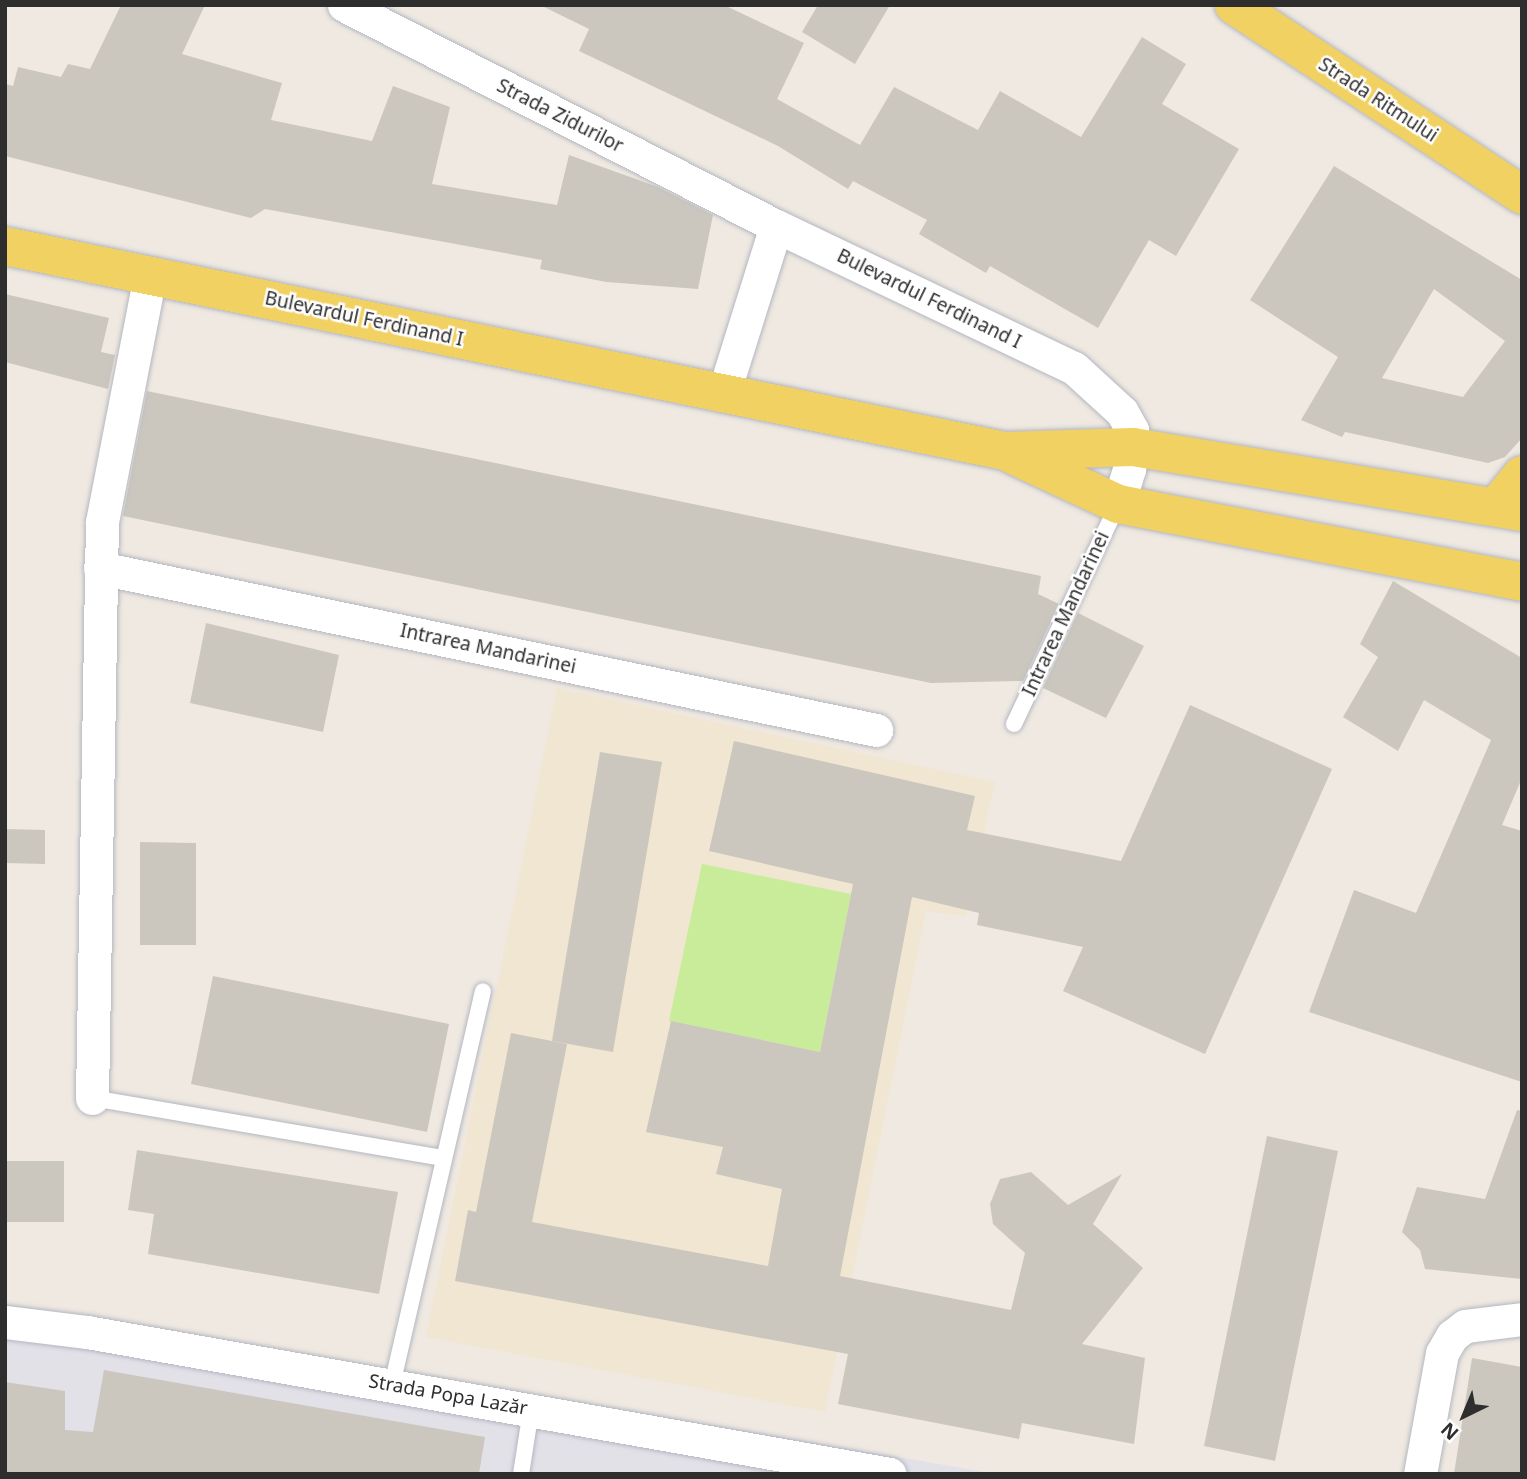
<!DOCTYPE html>
<meta charset="utf-8">
<style>
body{margin:0}
#map{position:relative;width:1527px;height:1479px;overflow:hidden;background:#efe9e1;font-family:"Noto Sans",sans-serif}
div>[style]{position:absolute}
[style*='--x']{left:calc(var(--x)*1px);top:calc(var(--y)*1px);width:calc(var(--w)*1px);rotate:calc(var(--a)*1deg)}
.industrial>*{inset:0;background:#e3e1e8}
.education>*{inset:0;background:#f0e6d1}
.pitch>*{inset:0;background:#c9ec9a}
.building>*{inset:0;background:#cbc7bf}
.roads{filter:drop-shadow(0 0 2px #b4b7c1) drop-shadow(0 0 2px #b4b7c1)}
.service>*{height:16px;margin:-8px;padding:0 8px;transform-origin:8px;border-radius:8px;background:#fff}
.minor>*{height:33px;margin:-16.5px;padding:0 16.5px;transform-origin:16.5px;border-radius:16.5px;background:#fff}
.primary>*{height:38px;margin:-19px;padding:0 19px;transform-origin:19px;border-radius:19px;background:#f2d163}
span{translate:-50% -50%;white-space:nowrap;text-align:center;line-height:1.15;-webkit-text-stroke:5px #fff;paint-order:stroke}
.street-label{font-size:19px;color:#2e2e2e}
.frame{position:absolute;inset:0;border:7px solid #2e2e2e;pointer-events:none}
.north{position:absolute;left:1429px;top:1381px;width:70px;height:70px;-webkit-text-stroke:5px #fff;paint-order:stroke;rotate:223deg;font-size:19px;font-weight:700;line-height:28px;text-align:center;color:#2e2e2e}
.north::after{content:'';display:block;margin:auto;width:24px;height:32px;background:#2e2e2e;clip-path:polygon(50% 0,100% 100%,50% 72%,0 100%)}
</style>
<div id="map">
<div class="industrial">
<i style="clip-path:polygon(5px 1304px,997px 1474px,5px 1474px)"></i>
</div>
<div class="education">
<i style="clip-path:polygon(557px 688px,995px 782px,966px 916px,926px 911px,825px 1412px,426px 1337px)"></i>
</div>
<div class="pitch">
<i style="clip-path:polygon(702px 864px,851px 894px,820px 1052px,669px 1021px)"></i>
</div>
<div class="building">
<i style="clip-path:polygon(121px 5px,205px 5px,182px 54px,282px 83px,271px 120px,372px 141px,393px 86px,450px 107px,432px 184px,557px 205px,569px 155px,658px 187px,713px 215px,698px 289px,606px 282px,540px 269px,542px 260px,265px 209px,251px 218px,5px 156px,5px 84px,13px 86px,18px 67px,61px 77px,68px 64px,90px 69px)"></i>
<i style="clip-path:polygon(540px 5px,724px 5px,804px 43px,777px 99px,860px 145px,894px 87px,978px 130px,1000px 91px,1081px 137px,1142px 37px,1186px 64px,1162px 104px,1239px 149px,1176px 256px,1149px 240px,1098px 328px,990px 266px,986px 273px,919px 234px,927px 220px,853px 181px,848px 189px,778px 146px,579px 51px,589px 29px)"></i>
<i style="clip-path:polygon(818px 5px,890px 5px,855px 64px,802px 32px)"></i>
<i style="clip-path:polygon(evenodd,1334px 166px,1522px 280px,1522px 438px,1505px 457px,1488px 463px,1345px 432px,1342px 437px,1301px 420px,1338px 357px,1250px 300px,1334px 166px,1434px 289px,1505px 341px,1463px 397px,1382px 378px,1434px 289px)"></i>
<i style="clip-path:polygon(5px 294px,109px 318px,101px 352px,115px 355px,108px 389px,5px 362px)"></i>
<i style="clip-path:polygon(147px 391px,1041px 576px,1038px 594px,1059px 604px,1023px 681px,931px 683px,123px 516px)"></i>
<i style="clip-path:polygon(1393px 581px,1522px 658px,1522px 778px,1502px 825px,1522px 831px,1522px 1082px,1309px 1012px,1354px 890px,1416px 913px,1491px 740px,1424px 700px,1398px 751px,1343px 717px,1378px 657px,1360px 644px)"></i>
<i style="clip-path:polygon(1078px 613px,1144px 646px,1106px 718px,1043px 688px)"></i>
<i style="clip-path:polygon(206px 623px,339px 655px,323px 732px,190px 703px)"></i>
<i style="clip-path:polygon(1190px 705px,1332px 769px,1205px 1054px,1063px 991px,1083px 947px,977px 925px,979px 913px,912px 897px,840px 1276px,1011px 1310px,1025px 1253px,993px 1224px,990px 1204px,1000px 1179px,1031px 1172px,1068px 1205px,1122px 1174px,1093px 1224px,1143px 1268px,1082px 1344px,1145px 1358px,1134px 1444px,1022px 1423px,1019px 1439px,838px 1404px,848px 1354px,455px 1281px,468px 1210px,476px 1212px,511px 1033px,567px 1044px,532px 1222px,768px 1266px,782px 1189px,716px 1174px,723px 1147px,646px 1132px,671px 1021px,820px 1052px,853px 884px,709px 851px,734px 741px,975px 796px,967px 830px,1121px 861px)"></i>
<i style="clip-path:polygon(600px 752px,662px 762px,613px 1052px,552px 1041px)"></i>
<i style="clip-path:polygon(5px 829px,45px 830px,45px 864px,5px 863px)"></i>
<i style="clip-path:polygon(140px 842px,196px 843px,196px 945px,140px 945px)"></i>
<i style="clip-path:polygon(213px 976px,449px 1024px,427px 1132px,191px 1084px)"></i>
<i style="clip-path:polygon(1517px 1110px,1522px 1111px,1522px 1279px,1425px 1269px,1420px 1250px,1402px 1232px,1417px 1187px,1485px 1199px)"></i>
<i style="clip-path:polygon(1267px 1136px,1338px 1151px,1275px 1461px,1204px 1446px)"></i>
<i style="clip-path:polygon(137px 1150px,398px 1192px,379px 1294px,148px 1254px,154px 1214px,128px 1210px)"></i>
<i style="clip-path:polygon(5px 1161px,64px 1161px,64px 1222px,5px 1222px)"></i>
<i style="clip-path:polygon(1472px 1358px,1522px 1367px,1522px 1474px,1454px 1474px)"></i>
<i style="clip-path:polygon(104px 1370px,485px 1437px,479px 1474px,5px 1474px,5px 1382px,65px 1391px,65px 1430px,93px 1432px)"></i>
</div>
<div class="roads">
<div class="service">
<i style="--x:1014;--y:724;--w:243;--a:-64.7"></i>
<i style="--x:92;--y:1098;--w:356;--a:9.7"></i>
<i style="--x:392;--y:1385;--w:404;--a:-77"></i>
<i style="--x:521;--y:1474;--w:65;--a:-81.1"></i>
</div>
<div class="minor">
<i style="--x:344;--y:5;--w:485;--a:27.1"></i>
<i style="--x:776;--y:226;--w:330;--a:25.5"></i>
<i style="--x:1074;--y:368;--w:65;--a:42.5"></i>
<i style="--x:1122;--y:412;--w:21;--a:61"></i>
<i style="--x:1132;--y:430;--w:39;--a:94"></i>
<i style="--x:1129;--y:469;--w:37;--a:107"></i>
<i style="--x:723;--y:395;--w:177;--a:-72.6"></i>
<i style="--x:100;--y:568;--w:793;--a:11.79"></i>
<i style="--x:92;--y:1098;--w:576;--a:-89.01"></i>
<i style="--x:102;--y:522;--w:252;--a:-79"></i>
<i style="--x:5;--y:1322;--w:83;--a:7"></i>
<i style="--x:87;--y:1332;--w:815;--a:10.03"></i>
<i style="--x:1420;--y:1474;--w:123;--a:-79.7"></i>
<i style="--x:1442;--y:1353;--w:20;--a:-60"></i>
<i style="--x:1452;--y:1336;--w:16;--a:-38"></i>
<i style="--x:1465;--y:1326;--w:57;--a:-7"></i>
</div>
<div class="primary">
<i style="--x:1234;--y:5;--w:345;--a:33.4"></i>
<i style="--x:5;--y:246;--w:1021;--a:11.59"></i>
<i style="--x:1005;--y:451;--w:128;--a:-1.8"></i>
<i style="--x:1133;--y:447;--w:394;--a:9.5"></i>
<i style="--x:1013;--y:455;--w:116;--a:25"></i>
<i style="--x:1118;--y:504;--w:411;--a:10.9"></i>
<i style="--x:1496;--y:507;--w:41;--a:-50.9"></i>
</div>
</div>
<div class="street-label">
<span style="left:1378px;top:100px;rotate:33deg">Strada Ritmului</span>
<span style="left:560px;top:116px;rotate:27deg">Strada Zidurilor</span>
<span style="left:929px;top:299px;rotate:26deg">Bulevardul Ferdinand I</span>
<span style="left:364px;top:319px;rotate:12deg">Bulevardul Ferdinand I</span>
<span style="left:1066px;top:614px;rotate:-65deg">Intrarea Mandarinei</span>
<span style="left:488px;top:649px;rotate:12deg">Intrarea Mandarinei</span>
<span style="left:448px;top:1395px;rotate:10deg">Strada Popa Lazăr</span>
</div>
<div class="frame"></div>
<div class="north">N</div>
</div>
